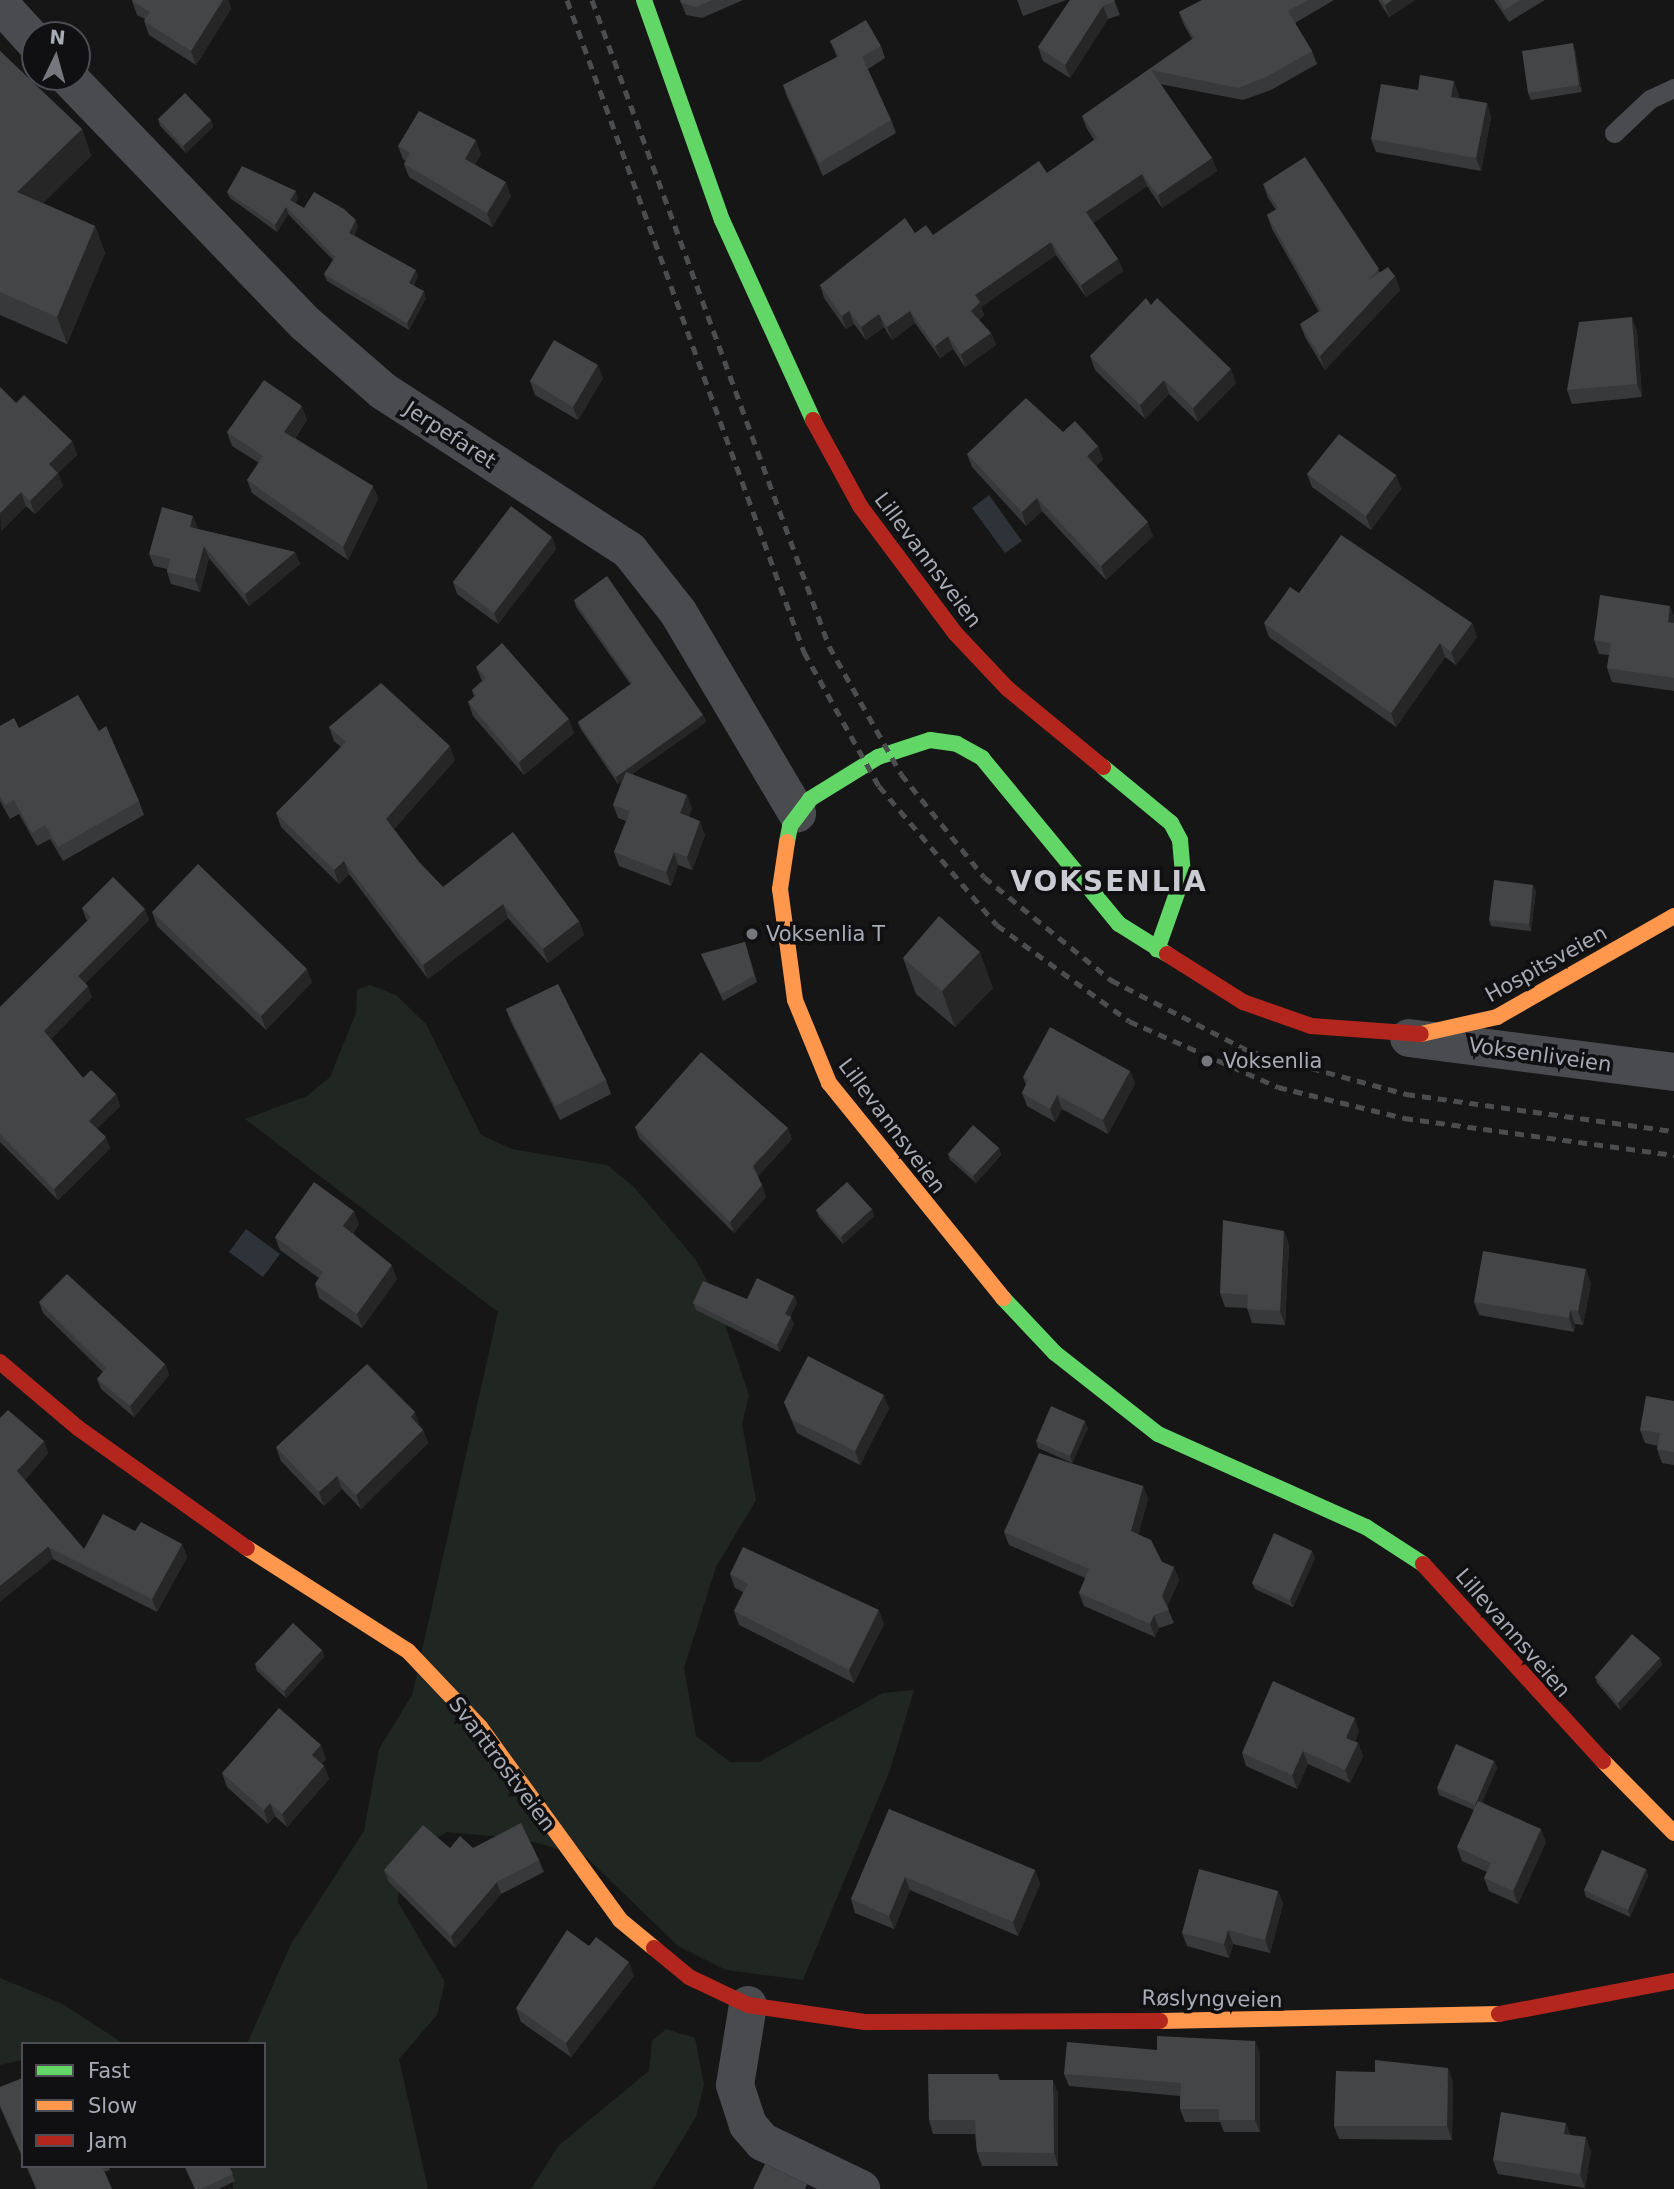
<!DOCTYPE html>
<meta charset="utf-8">
<style>
body{margin:0}
#map{position:relative;width:1674px;height:2189px;overflow:hidden;background:#161616;font-family:"DejaVu Sans",sans-serif}
div>[style]{position:absolute}
[style*='--x']{left:calc(var(--x)*1px);top:calc(var(--y)*1px);width:calc(var(--w)*1px);rotate:calc(var(--a)*1deg)}
.green>*{inset:0;background:#202621}
.water>*{inset:0;background:#2e333a}
.lane>*{height:19px;margin:-9.5px;padding:0 9.5px;transform-origin:9.5px;border-radius:9.5px;background:#4a4b4f}
.street>*{height:38px;margin:-19px;padding:0 19px;transform-origin:19px;border-radius:19px;background:#4a4b4f}
.fast>*{height:16px;margin:-8px;padding:0 8px;transform-origin:8px;border-radius:8px;background:#63d668}
.slow>*{height:16px;margin:-8px;padding:0 8px;transform-origin:8px;border-radius:8px;background:#ff974d}
.jam>*{height:16px;margin:-8px;padding:0 8px;transform-origin:8px;border-radius:8px;background:#b3261e}
.rail>*{height:5px;margin-top:-2.5px;transform-origin:0;background:repeating-linear-gradient(90deg,#4c4d4f 0 9px,transparent 0 16px)}
.wall>*{inset:0;background:#38393a}
.shaded-wall>*{inset:0;background:#262626}
.building>*{inset:0;background:#444547}
.dots>*{width:19px;height:19px;translate:-50% -50%;box-sizing:border-box;border:4px solid #101012;border-radius:50%}
span{translate:-50% -50%;white-space:nowrap;text-align:center;line-height:1.15;-webkit-text-stroke:7px #101012;paint-order:stroke}
.street-label{font-size:21px;color:#a8abb5}
.poi-label{font-size:21px;color:#a8abb5}
.left{translate:0 -50%;text-align:left}
.district-label{font-size:28px;color:#c9cad2;font-weight:700;letter-spacing:2px}
.legend{position:absolute;left:21px;top:2042px;width:245px;height:126px;box-sizing:border-box;background:#101012;border:2px solid #4d4e53;margin:0;padding:9px 12px;list-style:none;font-size:21px;color:#a8abb5}
.legend li{display:flex;align-items:center;gap:14px;height:35px}
.legend b{width:35px;border:2px solid #4d4e53}
.north{position:absolute;left:21px;top:21px;width:70px;height:70px;box-sizing:border-box;background:#101012;border:2px solid #4d4e53;border-radius:50%;rotate:5deg;font-size:19px;font-weight:700;line-height:28px;text-align:center;color:#a8abb5}
.north::after{content:'';display:block;margin:auto;width:24px;height:32px;background:#75777d;clip-path:polygon(50% 0,100% 100%,50% 72%,0 100%)}
</style>
<div id="map">
<div class="green">
<i style="clip-path:polygon(370px 985px,396px 995px,426px 1024px,481px 1135px,512px 1149px,607px 1165px,634px 1187px,696px 1260px,715px 1295px,749px 1395px,742px 1424px,756px 1500px,716px 1567px,684px 1668px,696px 1736px,730px 1762px,759px 1762px,883px 1693px,914px 1690px,890px 1770px,803px 1980px,726px 1970px,678px 1946px,586px 1857px,523px 1839px,447px 1832px,420px 1847px,399px 1871px,398px 1902px,445px 1982px,437px 2015px,399px 2059px,428px 2189px,233px 2189px,231px 2166px,264px 2166px,264px 2044px,247px 2044px,291px 1944px,364px 1831px,379px 1749px,412px 1695px,498px 1312px,245px 1119px,307px 1096px,330px 1077px,356px 1013px,357px 990px)"></i>
<i style="clip-path:polygon(0 1978px,63px 2004px,124px 2044px,23px 2044px,23px 2060px,0 2065px)"></i>
<i style="clip-path:polygon(666px 2029px,695px 2038px,704px 2085px,696px 2117px,652px 2189px,531px 2189px,559px 2145px,649px 2071px,652px 2041px)"></i>
</div>
<div class="water">
<i style="clip-path:polygon(989px 495px,1022px 541px,1005px 553px,972px 508px)"></i>
<i style="clip-path:polygon(246px 1229px,280px 1254px,263px 1277px,229px 1252px)"></i>
</div>
<div class="lane">
<i style="--x:1614;--y:133;--w:50;--a:-43.4"></i>
<i style="--x:1650;--y:99;--w:26;--a:-25"></i>
</div>
<div class="street">
<i style="--x:0;--y:4;--w:52;--a:47.4"></i>
<i style="--x:68;--y:77;--w:343;--a:46.1"></i>
<i style="--x:306;--y:324;--w:102;--a:41"></i>
<i style="--x:383;--y:391;--w:293;--a:32.9"></i>
<i style="--x:629;--y:550;--w:79;--a:51.7"></i>
<i style="--x:678;--y:612;--w:234;--a:59.4"></i>
<i style="--x:1409;--y:1038;--w:267;--a:7.3"></i>
<i style="--x:748;--y:2005;--w:81;--a:99.2"></i>
<i style="--x:735;--y:2085;--w:42;--a:72"></i>
<i style="--x:748;--y:2125;--w:23;--a:49"></i>
<i style="--x:763;--y:2142;--w:109;--a:25.6"></i>
</div>
<div class="fast">
<i style="--x:644;--y:0;--w:233;--a:70.5"></i>
<i style="--x:722;--y:220;--w:220;--a:65.5"></i>
<i style="--x:1103;--y:767;--w:88;--a:39.5"></i>
<i style="--x:1171;--y:823;--w:19;--a:62"></i>
<i style="--x:1180;--y:840;--w:36;--a:85"></i>
<i style="--x:1183;--y:876;--w:78;--a:109.4"></i>
<i style="--x:787;--y:842;--w:16;--a:-79"></i>
<i style="--x:790;--y:826;--w:34;--a:-53"></i>
<i style="--x:810;--y:799;--w:80;--a:-31.7"></i>
<i style="--x:878;--y:757;--w:55;--a:-18.1"></i>
<i style="--x:930;--y:740;--w:27;--a:8"></i>
<i style="--x:957;--y:744;--w:29;--a:29"></i>
<i style="--x:982;--y:758;--w:215;--a:50.5"></i>
<i style="--x:1119;--y:924;--w:57;--a:32"></i>
<i style="--x:1003;--y:1298;--w:76;--a:46.6"></i>
<i style="--x:1055;--y:1353;--w:131;--a:38.2"></i>
<i style="--x:1158;--y:1434;--w:228;--a:24.1"></i>
<i style="--x:1366;--y:1527;--w:68;--a:33"></i>
</div>
<div class="slow">
<i style="--x:787;--y:842;--w:48;--a:98.5"></i>
<i style="--x:780;--y:889;--w:112;--a:82.3"></i>
<i style="--x:795;--y:1000;--w:90;--a:67.7"></i>
<i style="--x:829;--y:1083;--w:277;--a:51"></i>
<i style="--x:1421;--y:1034;--w:78;--a:-12.6"></i>
<i style="--x:1497;--y:1017;--w:204;--a:-29.7"></i>
<i style="--x:247;--y:1548;--w:191;--a:32.6"></i>
<i style="--x:408;--y:1651;--w:105;--a:46.5"></i>
<i style="--x:480;--y:1727;--w:238;--a:54"></i>
<i style="--x:620;--y:1920;--w:44;--a:39.5"></i>
<i style="--x:1603;--y:1761;--w:101;--a:45.4"></i>
<i style="--x:1160;--y:2021;--w:339;--a:-1.2"></i>
</div>
<div class="jam">
<i style="--x:813;--y:420;--w:98;--a:61.3"></i>
<i style="--x:860;--y:506;--w:159;--a:53.2"></i>
<i style="--x:955;--y:633;--w:77;--a:46.6"></i>
<i style="--x:1008;--y:689;--w:123;--a:39.4"></i>
<i style="--x:1167;--y:954;--w:90;--a:32.3"></i>
<i style="--x:1243;--y:1002;--w:72;--a:19.4"></i>
<i style="--x:1311;--y:1026;--w:110;--a:4.2"></i>
<i style="--x:0;--y:1362;--w:102;--a:40.2"></i>
<i style="--x:78;--y:1428;--w:207;--a:35.4"></i>
<i style="--x:1423;--y:1564;--w:267;--a:47.6"></i>
<i style="--x:654;--y:1948;--w:45;--a:39.6"></i>
<i style="--x:689;--y:1977;--w:65;--a:25.4"></i>
<i style="--x:748;--y:2005;--w:118;--a:8.3"></i>
<i style="--x:865;--y:2022;--w:295;--a:-0.2"></i>
<i style="--x:1499;--y:2014;--w:178;--a:-10.7"></i>
</div>
<div class="rail">
<i style="--x:567;--y:0;--w:694;--a:70.02"></i>
<i style="--x:804;--y:652;--w:154;--a:60.8"></i>
<i style="--x:879;--y:786;--w:182;--a:49.7"></i>
<i style="--x:997;--y:925;--w:163;--a:36"></i>
<i style="--x:1129;--y:1021;--w:163;--a:23.9"></i>
<i style="--x:1278;--y:1087;--w:130;--a:13.8"></i>
<i style="--x:1404;--y:1118;--w:273;--a:7.8"></i>
<i style="--x:592;--y:0;--w:688;--a:69.85"></i>
<i style="--x:829;--y:646;--w:147;--a:60.6"></i>
<i style="--x:901;--y:774;--w:132;--a:51.1"></i>
<i style="--x:984;--y:877;--w:164;--a:39"></i>
<i style="--x:1111;--y:980;--w:155;--a:27.2"></i>
<i style="--x:1249;--y:1051;--w:163;--a:15.3"></i>
<i style="--x:1406;--y:1094;--w:271;--a:7.9"></i>
</div>
<div class="wall">
<i style="clip-path:polygon(133px 0,228px 0,231px 9px,196px 65px,149px 35px,144px 21px,145px 19px,137px 15px,132px 1px)"></i>
<i style="clip-path:polygon(680px 0,743px 0,702px 18px,686px 15px)"></i>
<i style="clip-path:polygon(1017px 0,1066px 0,1023px 16px)"></i>
<i style="clip-path:polygon(1070px 0,1114px 0,1120px 15px,1108px 19px,1070px 78px,1043px 61px,1038px 47px)"></i>
<i style="clip-path:polygon(1202px 0,1334px 0,1295px 23px,1312px 51px,1317px 64px,1271px 90px,1243px 100px,1160px 84px,1212px 158px,1217px 171px,1162px 208px,1147px 186px,1093px 223px,1118px 259px,1123px 271px,1086px 297px,1056px 255px,981px 307px,984px 315px,979px 320px,991px 333px,996px 345px,965px 367px,953px 349px,940px 358px,915px 323px,892px 340px,884px 327px,866px 340px,854px 324px,846px 329px,824px 298px,820px 285px,915px 233px,933px 235px,1047px 173px,1094px 140px,1087px 129px,1082px 116px,1192px 39px,1184px 25px,1179px 12px)"></i>
<i style="clip-path:polygon(1378px 0,1415px 0,1389px 17px)"></i>
<i style="clip-path:polygon(1494px 0,1545px 0,1509px 22px)"></i>
<i style="clip-path:polygon(830px 41px,881px 46px,885px 58px,868px 69px,891px 120px,896px 133px,823px 176px,787px 97px,783px 85px,837px 57px)"></i>
<i style="clip-path:polygon(1575px 50px,1582px 92px,1531px 100px,1528px 93px)"></i>
<i style="clip-path:polygon(0 51px,82px 129px,91px 156px,43px 203px,95px 226px,105px 253px,67px 344px,0 315px)"></i>
<i style="clip-path:polygon(1418px 90px,1459px 95px,1458px 98px,1487px 103px,1491px 117px,1481px 171px,1376px 152px,1371px 139px)"></i>
<i style="clip-path:polygon(158px 119px,211px 120px,213px 127px,186px 153px,160px 126px)"></i>
<i style="clip-path:polygon(398px 146px,481px 154px,475px 164px,511px 196px,492px 227px,409px 177px,404px 164px,406px 161px,403px 159px)"></i>
<i style="clip-path:polygon(1263px 184px,1380px 272px,1395px 276px,1400px 290px,1325px 370px,1305px 337px,1300px 324px,1319px 312px,1272px 229px,1267px 215px,1276px 210px,1268px 198px)"></i>
<i style="clip-path:polygon(227px 192px,298px 198px,295px 203px,304px 208px,358px 227px,354px 235px,418px 276px,414px 285px,426px 298px,409px 330px,327px 281px,324px 274px,333px 260px,288px 214px,277px 232px,230px 198px)"></i>
<i style="clip-path:polygon(1151px 305px,1236px 383px,1198px 422px,1169px 394px,1145px 419px,1095px 370px,1090px 356px)"></i>
<i style="clip-path:polygon(1637px 331px,1642px 397px,1572px 404px,1567px 390px)"></i>
<i style="clip-path:polygon(603px 378px,578px 420px,535px 395px,530px 381px)"></i>
<i style="clip-path:polygon(0 387px,16px 403px,72px 441px,77px 455px,58px 473px,63px 486px,35px 514px,26px 506px,1px 531px)"></i>
<i style="clip-path:polygon(307px 420px,295px 438px,373px 486px,378px 499px,348px 560px,252px 493px,247px 480px,259px 463px,232px 446px,227px 432px)"></i>
<i style="clip-path:polygon(1063px 432px,1098px 446px,1103px 459px,1096px 466px,1153px 536px,1106px 580px,1042px 511px,1026px 526px,972px 467px,967px 454px)"></i>
<i style="clip-path:polygon(1307px 474px,1396px 475px,1401px 489px,1371px 530px,1312px 487px)"></i>
<i style="clip-path:polygon(198px 528px,197px 529px,295px 552px,300px 564px,249px 606px,209px 558px,200px 592px,171px 584px,167px 572px,167px 569px,154px 566px,149px 554px)"></i>
<i style="clip-path:polygon(552px 537px,556px 549px,498px 624px,457px 594px,453px 582px)"></i>
<i style="clip-path:polygon(1299px 593px,1472px 623px,1477px 637px,1456px 665px,1445px 657px,1396px 727px,1269px 637px,1264px 623px)"></i>
<i style="clip-path:polygon(574px 600px,703px 715px,706px 722px,632px 774px,692px 808px,689px 816px,705px 835px,692px 870px,678px 865px,671px 886px,619px 866px,614px 852px,626px 821px,618px 818px,613px 805px,622px 781px,618px 784px,580px 728px,578px 722px,631px 685px,576px 607px)"></i>
<i style="clip-path:polygon(1674px 616px,1674px 691px,1612px 682px,1607px 668px,1609px 655px,1599px 654px,1594px 640px)"></i>
<i style="clip-path:polygon(476px 667px,574px 733px,524px 775px,473px 716px,468px 702px,474px 697px,472px 690px,482px 681px)"></i>
<i style="clip-path:polygon(0 726px,19px 728px,139px 801px,144px 815px,63px 861px,50px 839px,37px 846px,19px 814px,10px 819px,0 801px)"></i>
<i style="clip-path:polygon(329px 727px,455px 760px,394px 829px,419px 862px,443px 887px,579px 921px,584px 935px,548px 963px,508px 918px,428px 979px,349px 874px,339px 884px,281px 827px,276px 813px,341px 747px,334px 741px)"></i>
<i style="clip-path:polygon(1536px 891px,1531px 931px,1491px 926px,1489px 920px)"></i>
<i style="clip-path:polygon(82px 908px,149px 920px,85px 983px,92px 997px,51px 1039px,83px 1078px,116px 1094px,120px 1106px,97px 1128px,110px 1148px,58px 1200px,0 1142px,0 1007px,88px 921px,86px 919px)"></i>
<i style="clip-path:polygon(152px 912px,312px 982px,266px 1030px,157px 926px)"></i>
<i style="clip-path:polygon(745px 942px,757px 982px,723px 1001px,701px 954px)"></i>
<i style="clip-path:polygon(903px 958px,993px 988px,955px 1027px,916px 994px)"></i>
<i style="clip-path:polygon(506px 1009px,606px 1080px,611px 1094px,560px 1120px,511px 1022px)"></i>
<i style="clip-path:polygon(1130px 1071px,1135px 1084px,1108px 1134px,1062px 1109px,1055px 1122px,1027px 1106px,1022px 1093px,1026px 1085px,1023px 1077px)"></i>
<i style="clip-path:polygon(635px 1127px,792px 1139px,758px 1176px,766px 1197px,734px 1233px,639px 1138px)"></i>
<i style="clip-path:polygon(999px 1148px,1001px 1155px,976px 1183px,950px 1160px,948px 1154px)"></i>
<i style="clip-path:polygon(872px 1209px,874px 1216px,843px 1244px,819px 1217px,816px 1210px)"></i>
<i style="clip-path:polygon(359px 1224px,353px 1233px,397px 1279px,362px 1328px,319px 1298px,315px 1284px,319px 1278px,280px 1250px,275px 1237px)"></i>
<i style="clip-path:polygon(1289px 1244px,1285px 1325px,1252px 1323px,1247px 1308px,1225px 1307px,1220px 1293px)"></i>
<i style="clip-path:polygon(1591px 1283px,1583px 1325px,1575px 1324px,1574px 1332px,1479px 1315px,1474px 1302px)"></i>
<i style="clip-path:polygon(794px 1296px,797px 1303px,790px 1317px,794px 1324px,780px 1352px,696px 1310px,693px 1303px)"></i>
<i style="clip-path:polygon(39px 1302px,165px 1364px,169px 1375px,134px 1417px,101px 1389px,97px 1379px,103px 1372px,43px 1313px)"></i>
<i style="clip-path:polygon(1674px 1401px,1674px 1465px,1662px 1463px,1657px 1449px,1658px 1446px,1645px 1443px,1640px 1430px)"></i>
<i style="clip-path:polygon(784px 1402px,889px 1408px,860px 1465px,797px 1433px)"></i>
<i style="clip-path:polygon(0 1418px,44px 1441px,48px 1453px,25px 1480px,84px 1549px,135px 1531px,182px 1544px,187px 1557px,157px 1612px,53px 1559px)"></i>
<i style="clip-path:polygon(420px 1426px,423px 1430px,428px 1443px,361px 1509px,342px 1489px,324px 1506px,281px 1461px,276px 1447px)"></i>
<i style="clip-path:polygon(1088px 1428px,1072px 1463px,1038px 1448px,1036px 1441px)"></i>
<i style="clip-path:polygon(1143px 1486px,1148px 1499px,1138px 1534px,1162px 1562px,1174px 1567px,1179px 1580px,1167px 1607px,1174px 1623px,1159px 1628px,1155px 1637px,1084px 1606px,1079px 1593px,1085px 1578px,1009px 1545px,1004px 1532px)"></i>
<i style="clip-path:polygon(1312px 1551px,1315px 1558px,1293px 1607px,1255px 1589px,1252px 1583px)"></i>
<i style="clip-path:polygon(730px 1574px,884px 1624px,854px 1683px,739px 1625px,734px 1611px,743px 1592px,735px 1588px)"></i>
<i style="clip-path:polygon(322px 1650px,324px 1657px,286px 1698px,257px 1671px,255px 1664px)"></i>
<i style="clip-path:polygon(1660px 1658px,1662px 1665px,1620px 1710px,1597px 1683px,1595px 1677px)"></i>
<i style="clip-path:polygon(1359px 1731px,1355px 1741px,1358px 1743px,1363px 1756px,1350px 1783px,1308px 1764px,1297px 1789px,1246px 1766px,1242px 1753px)"></i>
<i style="clip-path:polygon(326px 1759px,322px 1763px,324px 1766px,329px 1779px,287px 1827px,275px 1816px,268px 1824px,227px 1787px,222px 1773px)"></i>
<i style="clip-path:polygon(1494px 1761px,1497px 1768px,1482px 1802px,1546px 1842px,1518px 1904px,1489px 1891px,1484px 1878px,1487px 1872px,1462px 1861px,1457px 1847px,1474px 1810px,1439px 1795px,1437px 1788px)"></i>
<i style="clip-path:polygon(889px 1809px,1035px 1870px,1040px 1884px,1018px 1936px,910px 1890px,894px 1929px,855px 1913px,851px 1899px)"></i>
<i style="clip-path:polygon(450px 1848px,473px 1848px,539px 1860px,544px 1872px,501px 1894px,455px 1948px,389px 1882px,384px 1870px)"></i>
<i style="clip-path:polygon(1646px 1869px,1648px 1876px,1630px 1917px,1586px 1897px,1584px 1890px)"></i>
<i style="clip-path:polygon(1278px 1891px,1283px 1904px,1270px 1953px,1233px 1944px,1229px 1958px,1187px 1946px,1182px 1933px)"></i>
<i style="clip-path:polygon(589px 1946px,634px 1976px,571px 2057px,521px 2022px,516px 2008px)"></i>
<i style="clip-path:polygon(1255px 2041px,1260px 2054px,1260px 2132px,1224px 2132px,1220px 2122px,1185px 2122px,1180px 2109px,1180px 2096px,1069px 2086px,1064px 2074px,1157px 2050px)"></i>
<i style="clip-path:polygon(998px 2074px,1000px 2080px,1058px 2093px,1058px 2166px,982px 2166px,977px 2152px,975px 2134px,933px 2134px,929px 2120px)"></i>
<i style="clip-path:polygon(23px 2078px,23px 2159px,0 2107px,0 2087px)"></i>
<i style="clip-path:polygon(1453px 2081px,1452px 2140px,1339px 2139px,1334px 2126px)"></i>
<i style="clip-path:polygon(1570px 2135px,1591px 2151px,1585px 2188px,1498px 2174px,1493px 2160px)"></i>
<i style="clip-path:polygon(26px 2166px,109px 2166px,110px 2170px,104px 2172px,112px 2189px,36px 2189px)"></i>
<i style="clip-path:polygon(184px 2166px,229px 2166px,235px 2181px,219px 2189px,195px 2189px)"></i>
</div>
<div class="shaded-wall">
<i style="clip-path:polygon(223px 0,228px 0,231px 9px,196px 65px,191px 51px)"></i>
<i style="clip-path:polygon(1392px 0,1415px 0,1389px 17px,1385px 5px)"></i>
<i style="clip-path:polygon(1103px 6px,1108px 19px,1070px 78px,1065px 65px)"></i>
<i style="clip-path:polygon(1573px 43px,1575px 50px,1582px 92px,1579px 85px)"></i>
<i style="clip-path:polygon(1454px 81px,1459px 95px,1456px 110px,1451px 97px)"></i>
<i style="clip-path:polygon(1487px 103px,1491px 117px,1481px 171px,1476px 158px)"></i>
<i style="clip-path:polygon(211px 120px,213px 127px,186px 153px,183px 146px)"></i>
<i style="clip-path:polygon(82px 129px,91px 156px,27px 219px,17px 192px)"></i>
<i style="clip-path:polygon(476px 140px,481px 154px,470px 173px,465px 159px)"></i>
<i style="clip-path:polygon(1212px 158px,1217px 171px,1162px 208px,1158px 195px)"></i>
<i style="clip-path:polygon(1142px 174px,1147px 186px,1090px 225px,1086px 212px)"></i>
<i style="clip-path:polygon(506px 182px,511px 196px,492px 227px,487px 213px)"></i>
<i style="clip-path:polygon(296px 191px,298px 198px,293px 207px,290px 200px)"></i>
<i style="clip-path:polygon(286px 207px,288px 214px,277px 232px,275px 225px)"></i>
<i style="clip-path:polygon(356px 220px,358px 227px,351px 239px,349px 233px)"></i>
<i style="clip-path:polygon(95px 226px,105px 253px,67px 344px,57px 317px)"></i>
<i style="clip-path:polygon(1051px 242px,1056px 255px,981px 307px,984px 315px,976px 324px,971px 311px,975px 295px)"></i>
<i style="clip-path:polygon(1118px 259px,1123px 271px,1086px 297px,1081px 285px)"></i>
<i style="clip-path:polygon(416px 270px,418px 276px,411px 290px,409px 283px)"></i>
<i style="clip-path:polygon(1395px 276px,1400px 290px,1325px 370px,1320px 356px)"></i>
<i style="clip-path:polygon(424px 291px,426px 298px,409px 330px,407px 323px)"></i>
<i style="clip-path:polygon(849px 311px,854px 324px,846px 329px,842px 316px)"></i>
<i style="clip-path:polygon(910px 311px,915px 323px,892px 340px,887px 327px)"></i>
<i style="clip-path:polygon(879px 314px,884px 327px,866px 340px,861px 327px)"></i>
<i style="clip-path:polygon(1632px 317px,1637px 331px,1642px 397px,1637px 384px)"></i>
<i style="clip-path:polygon(991px 333px,996px 345px,965px 367px,961px 354px)"></i>
<i style="clip-path:polygon(948px 336px,953px 349px,940px 358px,935px 346px)"></i>
<i style="clip-path:polygon(598px 365px,603px 378px,578px 420px,573px 407px)"></i>
<i style="clip-path:polygon(1231px 369px,1236px 383px,1198px 422px,1193px 408px)"></i>
<i style="clip-path:polygon(1164px 380px,1169px 394px,1145px 419px,1140px 405px)"></i>
<i style="clip-path:polygon(302px 406px,307px 420px,289px 445px,284px 432px)"></i>
<i style="clip-path:polygon(72px 441px,77px 455px,58px 473px,63px 486px,35px 514px,30px 501px,49px 464px)"></i>
<i style="clip-path:polygon(1098px 446px,1103px 459px,1092px 470px,1087px 456px)"></i>
<i style="clip-path:polygon(1396px 475px,1401px 489px,1371px 530px,1366px 516px)"></i>
<i style="clip-path:polygon(373px 486px,378px 499px,348px 560px,343px 547px)"></i>
<i style="clip-path:polygon(21px 492px,26px 506px,1px 531px,0 513px)"></i>
<i style="clip-path:polygon(1037px 498px,1042px 511px,1026px 526px,1022px 512px)"></i>
<i style="clip-path:polygon(193px 516px,198px 528px,195px 540px,190px 527px)"></i>
<i style="clip-path:polygon(1148px 522px,1153px 536px,1106px 580px,1101px 566px)"></i>
<i style="clip-path:polygon(552px 537px,556px 549px,498px 624px,494px 613px)"></i>
<i style="clip-path:polygon(204px 546px,209px 558px,200px 592px,195px 579px)"></i>
<i style="clip-path:polygon(295px 552px,300px 564px,249px 606px,245px 594px)"></i>
<i style="clip-path:polygon(1670px 606px,1674px 616px,1674px 628px,1668px 622px)"></i>
<i style="clip-path:polygon(1472px 623px,1477px 637px,1456px 665px,1451px 652px)"></i>
<i style="clip-path:polygon(1440px 643px,1445px 657px,1396px 727px,1391px 713px)"></i>
<i style="clip-path:polygon(703px 715px,706px 722px,618px 784px,616px 777px)"></i>
<i style="clip-path:polygon(569px 719px,574px 733px,524px 775px,519px 762px)"></i>
<i style="clip-path:polygon(450px 746px,455px 760px,391px 833px,386px 819px)"></i>
<i style="clip-path:polygon(687px 795px,692px 808px,685px 826px,680px 813px)"></i>
<i style="clip-path:polygon(700px 821px,705px 835px,692px 870px,687px 857px)"></i>
<i style="clip-path:polygon(674px 852px,678px 865px,671px 886px,666px 872px)"></i>
<i style="clip-path:polygon(344px 861px,349px 874px,339px 884px,334px 870px)"></i>
<i style="clip-path:polygon(1533px 885px,1536px 891px,1531px 931px,1529px 924px)"></i>
<i style="clip-path:polygon(503px 904px,508px 918px,428px 979px,423px 965px)"></i>
<i style="clip-path:polygon(145px 909px,149px 920px,82px 987px,78px 976px)"></i>
<i style="clip-path:polygon(579px 921px,584px 935px,548px 963px,543px 949px)"></i>
<i style="clip-path:polygon(980px 952px,993px 988px,955px 1027px,942px 991px)"></i>
<i style="clip-path:polygon(307px 969px,312px 982px,266px 1030px,261px 1016px)"></i>
<i style="clip-path:polygon(88px 986px,92px 997px,48px 1042px,44px 1031px)"></i>
<i style="clip-path:polygon(1130px 1071px,1135px 1084px,1108px 1134px,1103px 1120px)"></i>
<i style="clip-path:polygon(116px 1094px,120px 1106px,94px 1132px,89px 1121px)"></i>
<i style="clip-path:polygon(1057px 1095px,1062px 1109px,1055px 1122px,1050px 1109px)"></i>
<i style="clip-path:polygon(788px 1128px,792px 1139px,757px 1177px,753px 1166px)"></i>
<i style="clip-path:polygon(106px 1137px,110px 1148px,58px 1200px,54px 1189px)"></i>
<i style="clip-path:polygon(999px 1148px,1001px 1155px,976px 1183px,973px 1176px)"></i>
<i style="clip-path:polygon(762px 1185px,766px 1197px,734px 1233px,730px 1222px)"></i>
<i style="clip-path:polygon(872px 1209px,874px 1216px,843px 1244px,841px 1237px)"></i>
<i style="clip-path:polygon(354px 1211px,359px 1224px,348px 1239px,343px 1226px)"></i>
<i style="clip-path:polygon(1284px 1231px,1289px 1244px,1285px 1325px,1280px 1311px)"></i>
<i style="clip-path:polygon(392px 1265px,397px 1279px,362px 1328px,357px 1314px)"></i>
<i style="clip-path:polygon(1586px 1269px,1591px 1283px,1583px 1325px,1578px 1311px)"></i>
<i style="clip-path:polygon(794px 1296px,797px 1303px,788px 1321px,785px 1314px)"></i>
<i style="clip-path:polygon(1570px 1310px,1575px 1324px,1574px 1332px,1569px 1318px)"></i>
<i style="clip-path:polygon(791px 1317px,794px 1324px,780px 1352px,777px 1345px)"></i>
<i style="clip-path:polygon(165px 1364px,169px 1375px,134px 1417px,130px 1406px)"></i>
<i style="clip-path:polygon(884px 1395px,889px 1408px,860px 1465px,855px 1451px)"></i>
<i style="clip-path:polygon(415px 1412px,420px 1426px,411px 1417px)"></i>
<i style="clip-path:polygon(1085px 1421px,1088px 1428px,1072px 1463px,1070px 1456px)"></i>
<i style="clip-path:polygon(423px 1430px,428px 1443px,361px 1509px,356px 1495px)"></i>
<i style="clip-path:polygon(44px 1441px,48px 1453px,22px 1484px,17px 1471px)"></i>
<i style="clip-path:polygon(337px 1476px,342px 1489px,324px 1506px,319px 1492px)"></i>
<i style="clip-path:polygon(1143px 1486px,1148px 1499px,1136px 1544px,1131px 1531px)"></i>
<i style="clip-path:polygon(182px 1544px,187px 1557px,157px 1612px,152px 1599px)"></i>
<i style="clip-path:polygon(48px 1547px,53px 1559px,0 1602px,0 1586px)"></i>
<i style="clip-path:polygon(1312px 1551px,1315px 1558px,1293px 1607px,1290px 1600px)"></i>
<i style="clip-path:polygon(1174px 1567px,1179px 1580px,1166px 1609px,1162px 1596px)"></i>
<i style="clip-path:polygon(879px 1610px,884px 1624px,854px 1683px,849px 1670px)"></i>
<i style="clip-path:polygon(1154px 1615px,1159px 1628px,1155px 1637px,1150px 1624px)"></i>
<i style="clip-path:polygon(322px 1650px,324px 1657px,286px 1698px,284px 1691px)"></i>
<i style="clip-path:polygon(1660px 1658px,1662px 1665px,1620px 1710px,1618px 1703px)"></i>
<i style="clip-path:polygon(1355px 1718px,1359px 1731px,1351px 1751px,1346px 1738px)"></i>
<i style="clip-path:polygon(1358px 1743px,1363px 1756px,1350px 1783px,1345px 1770px)"></i>
<i style="clip-path:polygon(321px 1745px,326px 1759px,317px 1768px,312px 1755px)"></i>
<i style="clip-path:polygon(1303px 1751px,1308px 1764px,1297px 1789px,1292px 1775px)"></i>
<i style="clip-path:polygon(1494px 1761px,1497px 1768px,1478px 1812px,1475px 1805px)"></i>
<i style="clip-path:polygon(324px 1766px,329px 1779px,287px 1827px,282px 1814px)"></i>
<i style="clip-path:polygon(270px 1803px,275px 1816px,268px 1824px,264px 1810px)"></i>
<i style="clip-path:polygon(1541px 1829px,1546px 1842px,1518px 1904px,1513px 1891px)"></i>
<i style="clip-path:polygon(1646px 1869px,1648px 1876px,1630px 1917px,1628px 1910px)"></i>
<i style="clip-path:polygon(1035px 1870px,1040px 1884px,1018px 1936px,1013px 1922px)"></i>
<i style="clip-path:polygon(905px 1877px,910px 1890px,894px 1929px,889px 1916px)"></i>
<i style="clip-path:polygon(497px 1882px,501px 1894px,455px 1948px,451px 1936px)"></i>
<i style="clip-path:polygon(1278px 1891px,1283px 1904px,1270px 1953px,1265px 1940px)"></i>
<i style="clip-path:polygon(1228px 1930px,1233px 1944px,1229px 1958px,1224px 1944px)"></i>
<i style="clip-path:polygon(629px 1962px,634px 1976px,571px 2057px,566px 2043px)"></i>
<i style="clip-path:polygon(1255px 2041px,1260px 2054px,1260px 2132px,1255px 2120px)"></i>
<i style="clip-path:polygon(1448px 2068px,1453px 2081px,1452px 2140px,1447px 2126px)"></i>
<i style="clip-path:polygon(1053px 2080px,1058px 2093px,1058px 2166px,1054px 2153px)"></i>
<i style="clip-path:polygon(1566px 2123px,1571px 2136px,1564px 2134px)"></i>
<i style="clip-path:polygon(1586px 2137px,1591px 2151px,1585px 2188px,1580px 2174px)"></i>
</div>
<div class="building">
<i style="clip-path:polygon(133px 0,223px 0,191px 51px,144px 21px,150px 12px,132px 1px)"></i>
<i style="clip-path:polygon(680px 0,712px 0,697px 7px,681px 3px)"></i>
<i style="clip-path:polygon(1070px 0,1114px 0,1115px 1px,1103px 6px,1065px 65px,1038px 47px)"></i>
<i style="clip-path:polygon(1202px 0,1308px 0,1288px 11px,1312px 51px,1266px 77px,1238px 88px,1151px 70px,1212px 158px,1158px 195px,1142px 174px,1086px 212px,1118px 259px,1081px 285px,1051px 242px,975px 295px,980px 302px,971px 311px,991px 333px,961px 354px,948px 336px,935px 346px,910px 311px,887px 327px,879px 314px,861px 327px,849px 311px,842px 316px,820px 285px,905px 218px,915px 233px,926px 225px,933px 235px,1039px 161px,1047px 173px,1097px 138px,1082px 116px,1194px 38px,1179px 12px)"></i>
<i style="clip-path:polygon(1382px 0,1392px 0,1385px 5px)"></i>
<i style="clip-path:polygon(1498px 0,1520px 0,1504px 10px)"></i>
<i style="clip-path:polygon(866px 20px,881px 46px,862px 57px,891px 120px,819px 163px,783px 85px,839px 56px,830px 41px)"></i>
<i style="clip-path:polygon(1573px 43px,1579px 85px,1528px 93px,1522px 51px)"></i>
<i style="clip-path:polygon(0 51px,82px 129px,17px 192px,95px 226px,57px 317px,0 292px)"></i>
<i style="clip-path:polygon(1420px 75px,1454px 81px,1451px 97px,1487px 103px,1476px 158px,1371px 139px,1381px 84px,1418px 90px)"></i>
<i style="clip-path:polygon(185px 93px,211px 120px,183px 146px,158px 119px)"></i>
<i style="clip-path:polygon(419px 111px,476px 140px,465px 159px,506px 182px,487px 213px,404px 164px,410px 153px,398px 146px)"></i>
<i style="clip-path:polygon(1305px 157px,1379px 269px,1367px 281px,1388px 267px,1395px 276px,1320px 356px,1300px 324px,1321px 310px,1267px 215px,1278px 208px,1263px 184px)"></i>
<i style="clip-path:polygon(242px 166px,296px 191px,290px 200px,304px 208px,314px 192px,344px 209px,356px 220px,349px 233px,416px 270px,409px 283px,424px 291px,407px 323px,324px 274px,335px 257px,286px 207px,275px 225px,227px 192px)"></i>
<i style="clip-path:polygon(1146px 298px,1151px 305px,1157px 298px,1231px 369px,1193px 408px,1164px 380px,1140px 405px,1090px 356px)"></i>
<i style="clip-path:polygon(1632px 317px,1637px 384px,1567px 390px,1579px 322px)"></i>
<i style="clip-path:polygon(554px 340px,598px 365px,573px 407px,530px 381px)"></i>
<i style="clip-path:polygon(264px 380px,302px 406px,284px 432px,373px 486px,343px 547px,247px 480px,263px 456px,227px 432px)"></i>
<i style="clip-path:polygon(0 387px,16px 403px,24px 395px,72px 441px,49px 464px,58px 473px,30px 501px,21px 492px,0 513px)"></i>
<i style="clip-path:polygon(1026px 398px,1063px 432px,1075px 421px,1098px 446px,1087px 456px,1148px 522px,1101px 566px,1037px 498px,1022px 512px,967px 454px)"></i>
<i style="clip-path:polygon(1339px 434px,1396px 475px,1366px 516px,1307px 474px)"></i>
<i style="clip-path:polygon(511px 506px,552px 537px,494px 613px,453px 582px)"></i>
<i style="clip-path:polygon(162px 507px,193px 516px,190px 527px,295px 552px,245px 594px,204px 546px,195px 579px,167px 572px,170px 559px,149px 554px)"></i>
<i style="clip-path:polygon(1341px 535px,1472px 623px,1451px 652px,1440px 643px,1391px 713px,1264px 623px,1290px 587px,1299px 593px)"></i>
<i style="clip-path:polygon(607px 576px,703px 715px,616px 777px,578px 722px,632px 683px,574px 600px)"></i>
<i style="clip-path:polygon(1600px 595px,1670px 606px,1668px 622px,1674px 623px,1674px 678px,1607px 668px,1611px 643px,1594px 640px)"></i>
<i style="clip-path:polygon(502px 643px,569px 719px,519px 762px,468px 702px,476px 695px,472px 690px,486px 678px,476px 667px)"></i>
<i style="clip-path:polygon(381px 683px,450px 746px,386px 819px,419px 862px,443px 887px,513px 832px,579px 921px,543px 949px,503px 904px,423px 965px,344px 861px,334px 870px,276px 813px,346px 742px,329px 727px)"></i>
<i style="clip-path:polygon(78px 695px,99px 731px,106px 726px,139px 801px,58px 847px,45px 825px,32px 833px,14px 800px,5px 805px,0 796px,0 726px,14px 718px,19px 728px)"></i>
<i style="clip-path:polygon(626px 772px,687px 795px,680px 813px,700px 821px,687px 857px,674px 852px,666px 872px,614px 852px,630px 811px,613px 805px)"></i>
<i style="clip-path:polygon(198px 864px,307px 969px,261px 1016px,152px 912px)"></i>
<i style="clip-path:polygon(113px 877px,145px 909px,78px 976px,88px 986px,44px 1031px,83px 1078px,91px 1070px,116px 1094px,89px 1121px,106px 1137px,54px 1189px,0 1134px,0 1007px,91px 917px,82px 908px)"></i>
<i style="clip-path:polygon(1494px 880px,1533px 885px,1529px 924px,1489px 920px)"></i>
<i style="clip-path:polygon(939px 916px,980px 952px,942px 991px,903px 958px)"></i>
<i style="clip-path:polygon(745px 942px,754px 976px,721px 994px,701px 954px)"></i>
<i style="clip-path:polygon(558px 984px,606px 1080px,555px 1106px,506px 1009px)"></i>
<i style="clip-path:polygon(1050px 1027px,1130px 1071px,1103px 1120px,1057px 1095px,1050px 1109px,1022px 1093px,1028px 1080px,1023px 1077px)"></i>
<i style="clip-path:polygon(701px 1052px,788px 1128px,753px 1166px,762px 1185px,730px 1222px,635px 1127px)"></i>
<i style="clip-path:polygon(973px 1125px,999px 1148px,973px 1176px,948px 1154px)"></i>
<i style="clip-path:polygon(314px 1182px,354px 1211px,343px 1226px,392px 1265px,357px 1314px,315px 1284px,323px 1272px,275px 1237px)"></i>
<i style="clip-path:polygon(847px 1182px,872px 1209px,841px 1237px,816px 1210px)"></i>
<i style="clip-path:polygon(1223px 1220px,1284px 1231px,1280px 1311px,1247px 1309px,1248px 1295px,1220px 1293px)"></i>
<i style="clip-path:polygon(1483px 1251px,1586px 1269px,1578px 1311px,1570px 1310px,1569px 1318px,1474px 1302px)"></i>
<i style="clip-path:polygon(67px 1274px,165px 1364px,130px 1406px,97px 1379px,106px 1368px,39px 1302px)"></i>
<i style="clip-path:polygon(757px 1278px,794px 1296px,785px 1314px,791px 1317px,777px 1345px,693px 1303px,703px 1281px,747px 1299px)"></i>
<i style="clip-path:polygon(808px 1356px,884px 1395px,855px 1451px,792px 1420px,784px 1402px)"></i>
<i style="clip-path:polygon(367px 1364px,415px 1412px,411px 1417px,423px 1430px,356px 1495px,337px 1476px,319px 1492px,276px 1447px)"></i>
<i style="clip-path:polygon(1646px 1396px,1674px 1401px,1674px 1452px,1657px 1449px,1660px 1433px,1640px 1430px)"></i>
<i style="clip-path:polygon(1051px 1406px,1085px 1421px,1070px 1456px,1036px 1441px)"></i>
<i style="clip-path:polygon(8px 1410px,44px 1441px,17px 1471px,84px 1549px,103px 1514px,135px 1531px,141px 1522px,182px 1544px,152px 1599px,48px 1547px,0 1586px,0 1418px)"></i>
<i style="clip-path:polygon(1039px 1453px,1143px 1486px,1131px 1531px,1151px 1540px,1162px 1562px,1174px 1567px,1162px 1596px,1169px 1610px,1154px 1615px,1150px 1624px,1079px 1593px,1089px 1569px,1004px 1532px)"></i>
<i style="clip-path:polygon(1274px 1533px,1312px 1551px,1290px 1600px,1252px 1583px)"></i>
<i style="clip-path:polygon(743px 1547px,879px 1610px,849px 1670px,734px 1611px,748px 1584px,730px 1574px)"></i>
<i style="clip-path:polygon(293px 1623px,322px 1650px,284px 1691px,255px 1664px)"></i>
<i style="clip-path:polygon(1632px 1634px,1660px 1658px,1618px 1703px,1595px 1677px)"></i>
<i style="clip-path:polygon(1273px 1681px,1355px 1718px,1346px 1738px,1358px 1743px,1345px 1770px,1303px 1751px,1292px 1775px,1242px 1753px)"></i>
<i style="clip-path:polygon(279px 1708px,321px 1745px,312px 1755px,324px 1766px,282px 1814px,270px 1803px,264px 1810px,222px 1773px)"></i>
<i style="clip-path:polygon(1456px 1744px,1494px 1761px,1475px 1805px,1437px 1788px)"></i>
<i style="clip-path:polygon(1478px 1801px,1541px 1829px,1513px 1891px,1484px 1878px,1491px 1863px,1457px 1847px)"></i>
<i style="clip-path:polygon(889px 1809px,1035px 1870px,1013px 1922px,905px 1877px,889px 1916px,851px 1899px)"></i>
<i style="clip-path:polygon(521px 1823px,539px 1860px,497px 1882px,451px 1936px,384px 1870px,423px 1825px,450px 1848px,460px 1836px,473px 1848px)"></i>
<i style="clip-path:polygon(1602px 1850px,1646px 1869px,1628px 1910px,1584px 1890px)"></i>
<i style="clip-path:polygon(1199px 1869px,1278px 1891px,1265px 1940px,1228px 1930px,1224px 1944px,1182px 1933px)"></i>
<i style="clip-path:polygon(567px 1930px,589px 1946px,596px 1937px,629px 1962px,566px 2043px,516px 2008px)"></i>
<i style="clip-path:polygon(1157px 2036px,1255px 2041px,1255px 2120px,1219px 2120px,1219px 2109px,1180px 2109px,1181px 2083px,1064px 2074px,1067px 2042px,1157px 2050px)"></i>
<i style="clip-path:polygon(1375px 2060px,1448px 2068px,1447px 2126px,1334px 2126px,1336px 2071px,1375px 2072px)"></i>
<i style="clip-path:polygon(928px 2074px,998px 2074px,998px 2080px,1053px 2080px,1054px 2153px,977px 2152px,975px 2120px,929px 2120px)"></i>
<i style="clip-path:polygon(23px 2078px,23px 2157px,0 2105px,0 2087px)"></i>
<i style="clip-path:polygon(1501px 2112px,1566px 2123px,1564px 2134px,1586px 2137px,1580px 2174px,1493px 2160px)"></i>
<i style="clip-path:polygon(765px 2164px,807px 2184px,805px 2189px,753px 2189px)"></i>
<i style="clip-path:polygon(27px 2166px,102px 2166px,112px 2189px,37px 2189px)"></i>
<i style="clip-path:polygon(185px 2166px,229px 2166px,233px 2174px,201px 2189px,195px 2189px)"></i>
</div>
<div class="dots">
<i style="left:752px;top:934px;background:#75777d"></i>
<i style="left:1207px;top:1061px;background:#75777d"></i>
</div>
<div class="street-label">
<span style="left:450px;top:435px;rotate:33deg">Jerpefaret</span>
<span style="left:928px;top:560px;rotate:53deg">Lillevannsveien</span>
<span style="left:1546px;top:964px;rotate:-29deg">Hospitsveien</span>
<span style="left:1540px;top:1055px;rotate:8deg">Voksenliveien</span>
<span style="left:892px;top:1126px;rotate:53deg">Lillevannsveien</span>
<span style="left:1513px;top:1633px;rotate:49deg">Lillevannsveien</span>
<span style="left:502px;top:1764px;rotate:53deg">Svarttrostveien</span>
<span style="left:1212px;top:1999px;rotate:1deg">Røslyngveien</span>
</div>
<div class="poi-label">
<span class="left" style="left:766px;top:934px">Voksenlia T</span>
<span class="left" style="left:1223px;top:1061px">Voksenlia</span>
</div>
<div class="district-label">
<span style="left:1109px;top:882px">VOKSENLIA</span>
</div>
<ul class="legend">
<li><b style="height:9px;background:#63d668"></b>Fast</li>
<li><b style="height:9px;background:#ff974d"></b>Slow</li>
<li><b style="height:9px;background:#b3261e"></b>Jam</li>
</ul>
<div class="north">N</div>
</div>
